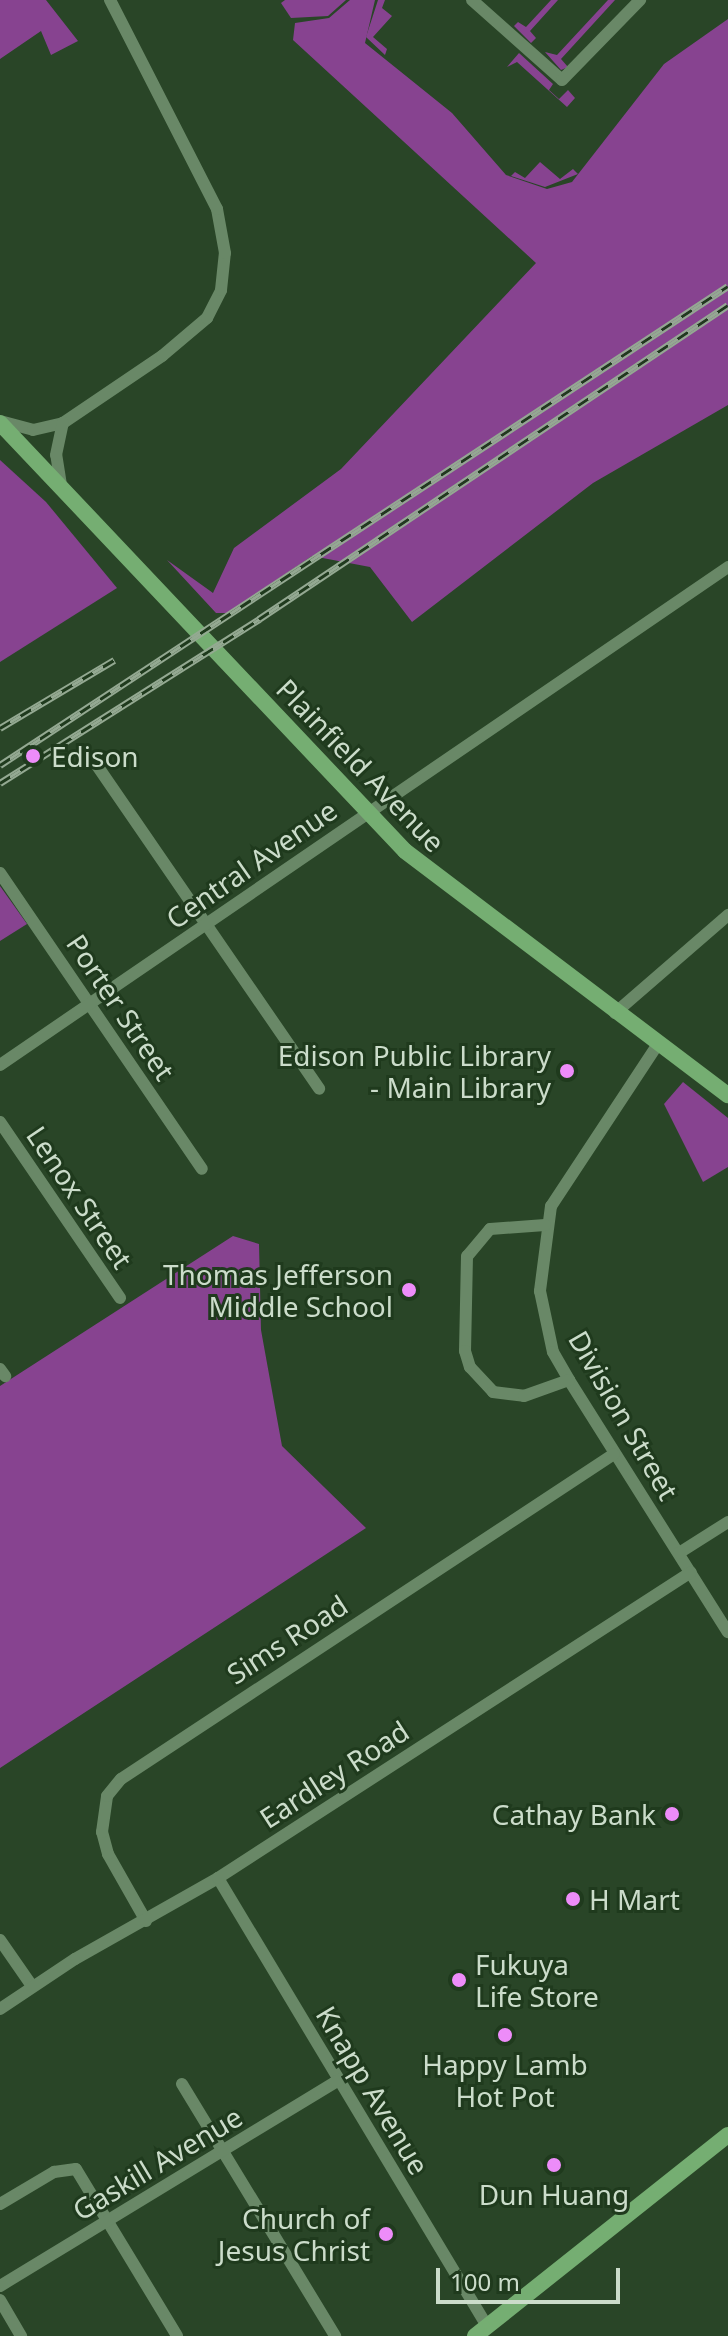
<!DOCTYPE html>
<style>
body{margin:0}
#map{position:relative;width:728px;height:2336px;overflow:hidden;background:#294527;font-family:"Noto Sans",sans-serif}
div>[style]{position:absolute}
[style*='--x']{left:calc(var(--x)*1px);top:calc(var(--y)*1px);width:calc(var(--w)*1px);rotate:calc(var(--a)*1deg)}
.green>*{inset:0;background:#874390}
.minor>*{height:12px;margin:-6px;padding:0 6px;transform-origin:6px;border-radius:6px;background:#698867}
.major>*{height:16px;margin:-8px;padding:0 8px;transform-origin:8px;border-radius:8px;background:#75ae72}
.rail>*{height:7px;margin-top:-3.5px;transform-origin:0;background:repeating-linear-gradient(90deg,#1f3a1d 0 12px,#94a992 0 24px);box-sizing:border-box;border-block:2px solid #94a992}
.dots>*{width:22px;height:22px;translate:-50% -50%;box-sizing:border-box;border:4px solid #1f3a1d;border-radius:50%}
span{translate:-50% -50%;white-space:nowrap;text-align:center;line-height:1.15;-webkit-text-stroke:6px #1f3a1d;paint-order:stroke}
.poi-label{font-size:28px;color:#cbdcca}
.left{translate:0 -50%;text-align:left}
.right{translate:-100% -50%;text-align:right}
.street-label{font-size:28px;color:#cbdcca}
.scale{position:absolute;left:436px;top:2268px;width:184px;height:36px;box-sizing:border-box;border:4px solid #cbdcca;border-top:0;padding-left:10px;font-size:24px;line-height:28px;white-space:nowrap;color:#cbdcca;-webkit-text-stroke:6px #1f3a1d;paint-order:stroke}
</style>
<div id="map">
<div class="green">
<i style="clip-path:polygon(0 0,46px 0,78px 41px,51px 55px,41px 31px,0 59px)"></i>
<i style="clip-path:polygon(285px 0,346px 0,328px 16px,291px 18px,281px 3px)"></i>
<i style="clip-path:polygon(350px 0,375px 0,365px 43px,452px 113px,506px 175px,547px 189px,572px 182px,664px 64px,728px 19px,728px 405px,593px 483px,412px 622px,370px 567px,312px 556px,228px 613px,216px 613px,167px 560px,213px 593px,234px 548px,341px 469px,536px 263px,293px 40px,295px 23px,329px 18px)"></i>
<i style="clip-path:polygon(378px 0,385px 0,382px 8px,392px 16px,373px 37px,387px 49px,385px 55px,366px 37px)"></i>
<i style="clip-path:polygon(551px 0,558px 0,530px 31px,536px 38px,531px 43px,514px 26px,518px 22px,526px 27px)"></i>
<i style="clip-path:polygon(608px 0,615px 0,561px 59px,568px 67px,561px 70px,545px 52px,557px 55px)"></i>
<i style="clip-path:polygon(519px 53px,553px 84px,549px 90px,559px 99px,568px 90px,575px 98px,567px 107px,517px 62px,507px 67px)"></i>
<i style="clip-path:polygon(540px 162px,560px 179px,573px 169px,578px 174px,545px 187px,511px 176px,515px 172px,525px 178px)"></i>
<i style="clip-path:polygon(0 460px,46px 502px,117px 588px,0 662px)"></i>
<i style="clip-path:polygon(0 886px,27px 924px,0 941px)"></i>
<i style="clip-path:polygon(683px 1082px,728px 1118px,728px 1167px,703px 1182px,664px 1104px)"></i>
<i style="clip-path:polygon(233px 1236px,259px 1244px,261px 1330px,282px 1446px,366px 1528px,0 1768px,0 1386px)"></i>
</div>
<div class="minor">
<i style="--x:472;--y:0;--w:120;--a:41.6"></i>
<i style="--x:562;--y:80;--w:112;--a:-45.7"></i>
<i style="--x:0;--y:421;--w:34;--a:15"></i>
<i style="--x:33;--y:430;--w:31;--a:-13"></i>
<i style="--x:63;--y:423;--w:120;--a:-34.1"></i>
<i style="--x:162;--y:356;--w:59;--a:-40.2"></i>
<i style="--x:207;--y:318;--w:31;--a:-63"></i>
<i style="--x:221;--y:290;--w:37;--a:-84"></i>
<i style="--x:225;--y:253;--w:45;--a:-100.3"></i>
<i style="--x:217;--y:209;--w:235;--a:-117.1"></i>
<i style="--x:61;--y:485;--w:30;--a:-99"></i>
<i style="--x:56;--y:455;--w:33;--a:-78"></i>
<i style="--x:96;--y:764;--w:394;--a:55.5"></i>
<i style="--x:0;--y:873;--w:358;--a:55.7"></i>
<i style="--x:615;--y:1013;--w:150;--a:-40.9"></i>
<i style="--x:658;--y:1044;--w:194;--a:123.4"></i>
<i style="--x:551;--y:1206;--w:86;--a:97.4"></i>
<i style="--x:540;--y:1291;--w:62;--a:78"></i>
<i style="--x:553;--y:1352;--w:32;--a:60"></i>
<i style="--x:569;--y:1380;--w:298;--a:57.8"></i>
<i style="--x:0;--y:1065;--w:882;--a:-34.37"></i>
<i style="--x:0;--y:1122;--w:213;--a:55.7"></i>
<i style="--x:545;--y:1225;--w:55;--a:175.8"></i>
<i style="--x:490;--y:1229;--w:35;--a:130"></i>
<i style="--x:467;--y:1256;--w:95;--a:91.2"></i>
<i style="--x:465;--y:1351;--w:17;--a:73"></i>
<i style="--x:470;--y:1367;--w:34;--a:47"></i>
<i style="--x:493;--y:1392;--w:31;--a:7"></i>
<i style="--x:524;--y:1396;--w:48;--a:-19.6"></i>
<i style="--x:0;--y:1369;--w:9;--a:54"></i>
<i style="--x:679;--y:1553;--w:58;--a:-32.3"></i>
<i style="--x:218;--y:1878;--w:523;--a:59.02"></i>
<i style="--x:146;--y:1921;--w:77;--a:-119.6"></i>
<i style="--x:108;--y:1854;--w:23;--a:-105"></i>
<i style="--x:102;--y:1832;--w:36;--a:-82"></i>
<i style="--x:107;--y:1796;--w:22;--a:-51"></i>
<i style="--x:121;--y:1779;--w:590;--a:-33.39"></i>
<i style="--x:0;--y:1940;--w:56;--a:55.2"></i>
<i style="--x:0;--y:2009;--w:90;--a:-33.7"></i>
<i style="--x:75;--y:1959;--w:164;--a:-29.5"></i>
<i style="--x:218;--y:1878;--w:563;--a:-32.9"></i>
<i style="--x:182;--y:2084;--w:295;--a:58.7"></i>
<i style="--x:0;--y:2204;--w:63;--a:-30.7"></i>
<i style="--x:54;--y:2172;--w:22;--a:-8"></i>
<i style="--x:76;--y:2169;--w:195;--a:58.8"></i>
<i style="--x:0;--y:2286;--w:397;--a:-31.3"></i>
<i style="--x:0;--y:2300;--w:42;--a:59.7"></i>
</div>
<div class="major">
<i style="--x:0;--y:423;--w:589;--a:46.58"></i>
<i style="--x:405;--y:851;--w:405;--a:37.1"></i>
<i style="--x:475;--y:2336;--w:323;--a:-38.5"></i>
</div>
<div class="rail">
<i style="--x:0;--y:728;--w:133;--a:-30.8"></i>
<i style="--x:0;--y:765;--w:871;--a:-33.34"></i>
<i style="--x:0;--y:783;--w:307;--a:-32.3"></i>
<i style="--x:259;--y:619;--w:564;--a:-33.8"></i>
</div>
<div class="dots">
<i style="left:33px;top:756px;background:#ed8cf9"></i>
<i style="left:567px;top:1071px;background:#ed8cf9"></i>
<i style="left:409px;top:1290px;background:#ed8cf9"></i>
<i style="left:672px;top:1814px;background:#ed8cf9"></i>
<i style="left:573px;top:1899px;background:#ed8cf9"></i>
<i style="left:459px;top:1980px;background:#ed8cf9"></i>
<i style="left:505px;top:2035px;background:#ed8cf9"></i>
<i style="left:554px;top:2165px;background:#ed8cf9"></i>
<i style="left:386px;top:2234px;background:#ed8cf9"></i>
</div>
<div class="poi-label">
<span class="left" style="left:51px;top:756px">Edison</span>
<span class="right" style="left:551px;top:1071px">Edison Public Library<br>- Main Library</span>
<span class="right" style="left:393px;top:1290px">Thomas Jefferson<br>Middle School</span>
<span class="right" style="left:656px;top:1814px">Cathay Bank</span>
<span class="left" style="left:589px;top:1899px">H Mart</span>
<span class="left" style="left:475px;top:1980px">Fukuya<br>Life Store</span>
<span style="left:505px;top:2080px">Happy Lamb<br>Hot Pot</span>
<span style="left:554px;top:2194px">Dun Huang</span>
<span class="right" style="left:370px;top:2234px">Church of<br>Jesus Christ</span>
</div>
<div class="street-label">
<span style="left:361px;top:765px;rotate:46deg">Plainfield Avenue</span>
<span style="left:251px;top:864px;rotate:-35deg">Central Avenue</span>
<span style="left:121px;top:1007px;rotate:56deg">Porter Street</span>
<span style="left:80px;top:1197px;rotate:56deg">Lenox Street</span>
<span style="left:624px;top:1415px;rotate:60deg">Division Street</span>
<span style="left:287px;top:1639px;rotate:-33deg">Sims Road</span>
<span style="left:334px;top:1774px;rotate:-33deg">Eardley Road</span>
<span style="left:373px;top:2090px;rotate:59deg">Knapp Avenue</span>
<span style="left:157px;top:2163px;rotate:-31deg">Gaskill Avenue</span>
</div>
<div class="scale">100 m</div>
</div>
